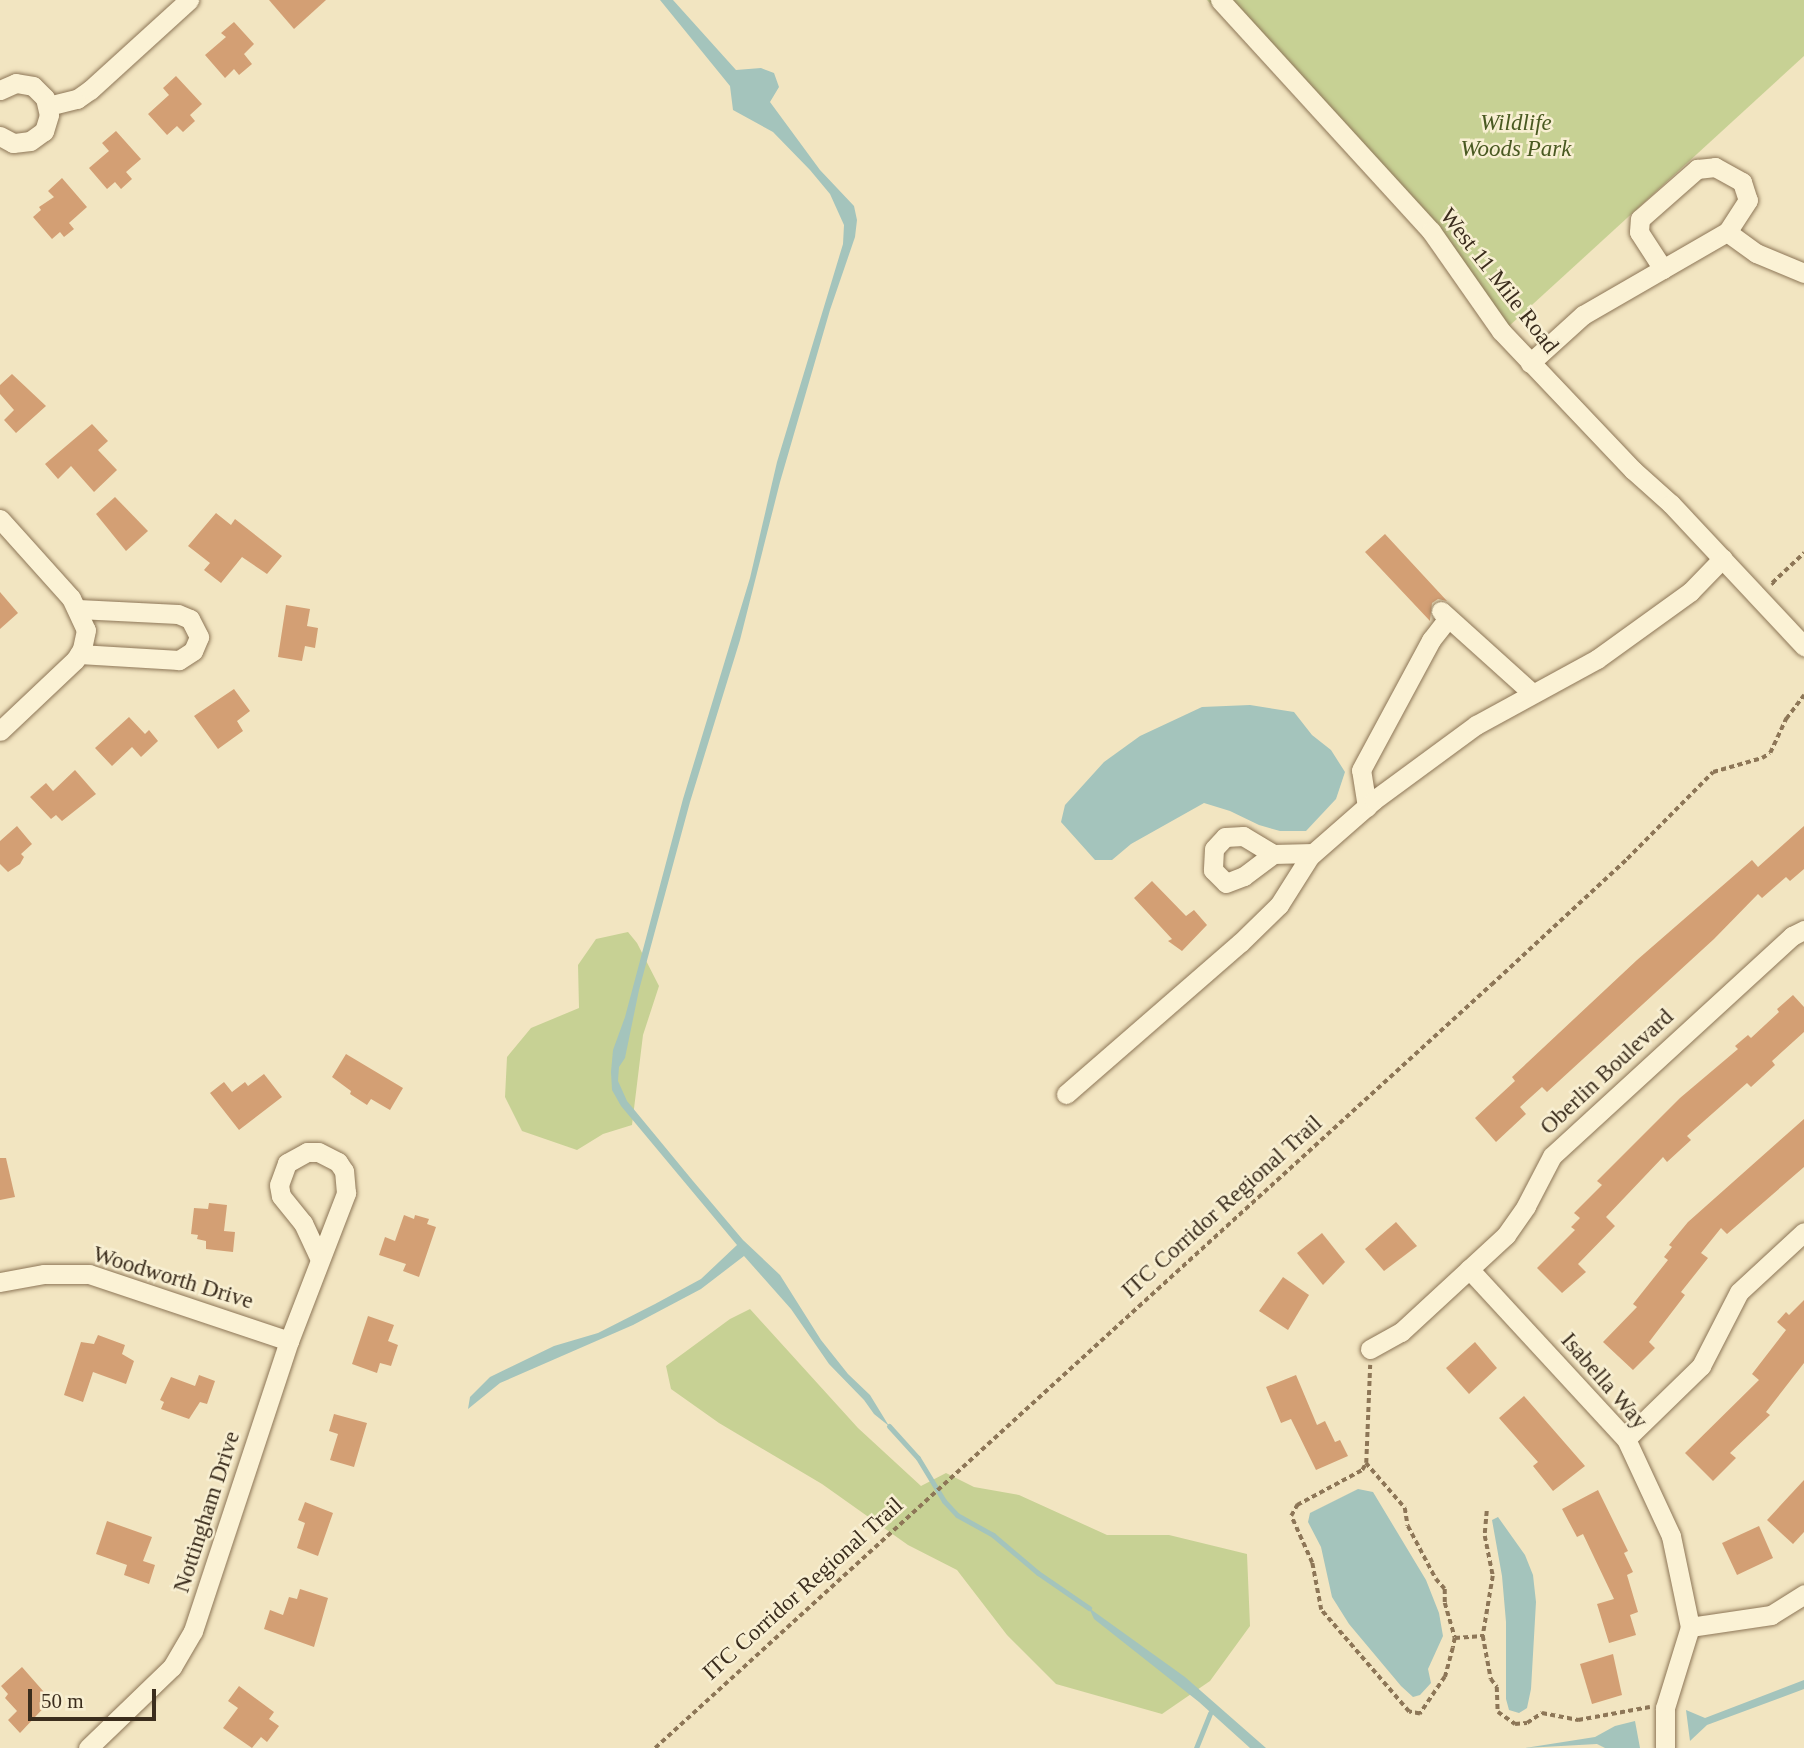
<!DOCTYPE html>
<style>
body{margin:0}
#map{position:relative;width:1804px;height:1748px;overflow:hidden;background:#f2e5c1;font-family:"Times New Roman",serif}
div>[style]{position:absolute}
[style*='--x']{left:calc(var(--x)*1px);top:calc(var(--y)*1px);width:calc(var(--w)*1px);rotate:calc(var(--a)*1deg)}
.green>*{inset:0;background:#c7d194}
.water>*{inset:0;background:#a4c4bc}
.stream>*{height:5px;margin:-2.5px;padding:0 2.5px;transform-origin:2.5px;border-radius:2.5px;background:#a4c4bc}
.building>*{inset:0;background:#d39f74}
.path>*{height:3.5px;margin-top:-1.75px;transform-origin:0;background:repeating-linear-gradient(90deg,#8d7657 0 5px,transparent 0 8.5px)}
.roads{filter:drop-shadow(0 0 2px #8d7657) drop-shadow(0 0 2px #8d7657)}
.minor>*{height:19px;margin:-9.5px;padding:0 9.5px;transform-origin:9.5px;border-radius:9.5px;background:#fbf2d5}
span{translate:-50% -50%;white-space:nowrap;text-align:center;line-height:1.15;-webkit-text-stroke:5px #f8efd2;paint-order:stroke}
.park-label{font-size:23px;color:#495921;font-style:italic}
.street-label{font-size:23px;color:#3b2d1d}
.scale{position:absolute;left:28px;top:1689px;width:128px;height:32px;box-sizing:border-box;border:4px solid #3b2d1d;border-top:0;padding-left:9px;font-size:21px;line-height:24px;white-space:nowrap;color:#3b2d1d;-webkit-text-stroke:5px #f8efd2;paint-order:stroke}
</style>
<div id="map">
<div class="green">
<i style="clip-path:polygon(1207px 0,1804px 0,1804px 56px,1508px 327px)"></i>
<i style="clip-path:polygon(628px 932px,637px 943px,659px 986px,643px 1035px,632px 1125px,603px 1134px,577px 1150px,522px 1131px,505px 1097px,507px 1057px,531px 1028px,579px 1008px,578px 965px,596px 939px)"></i>
<i style="clip-path:polygon(750px 1309px,858px 1428px,921px 1486px,946px 1473px,974px 1487px,1019px 1495px,1107px 1535px,1169px 1535px,1247px 1554px,1250px 1626px,1210px 1681px,1162px 1714px,1056px 1684px,1007px 1635px,957px 1570px,908px 1545px,822px 1484px,719px 1423px,671px 1389px,666px 1366px,730px 1319px)"></i>
</div>
<div class="water">
<i style="clip-path:polygon(660px 0,673px 0,736px 70px,761px 68px,774px 73px,779px 87px,770px 102px,820px 170px,854px 206px,857px 220px,855px 237px,830px 310px,780px 482px,740px 640px,690px 802px,639px 990px,625px 1058px,619px 1067px,618px 1081px,627px 1101px,693px 1181px,743px 1240px,780px 1275px,821px 1340px,848px 1374px,870px 1395px,889px 1426px,874px 1414px,864px 1400px,829px 1364px,791px 1309px,744px 1256px,701px 1289px,633px 1325px,500px 1383px,468px 1409px,470px 1397px,490px 1377px,554px 1346px,598px 1333px,655px 1304px,701px 1279px,737px 1245px,621px 1106px,612px 1090px,611px 1072px,613px 1050px,625px 1017px,683px 799px,750px 578px,777px 462px,843px 244px,844px 225px,830px 194px,810px 170px,773px 132px,733px 110px,730px 86px)"></i>
<i style="clip-path:polygon(1250px 705px,1294px 712px,1312px 735px,1331px 750px,1345px 772px,1336px 799px,1306px 831px,1280px 831px,1259px 825px,1230px 811px,1204px 803px,1131px 844px,1112px 860px,1095px 860px,1061px 822px,1065px 805px,1104px 762px,1140px 736px,1202px 707px)"></i>
<i style="clip-path:polygon(1358px 1489px,1373px 1492px,1426px 1580px,1439px 1613px,1443px 1636px,1428px 1669px,1431px 1683px,1420px 1695px,1413px 1697px,1401px 1686px,1349px 1624px,1332px 1597px,1321px 1547px,1308px 1522px,1310px 1513px)"></i>
<i style="clip-path:polygon(1498px 1517px,1525px 1555px,1533px 1575px,1536px 1602px,1531px 1689px,1527px 1708px,1519px 1713px,1509px 1710px,1506px 1699px,1506px 1622px,1502px 1576px,1492px 1520px)"></i>
<i style="clip-path:polygon(1089px 1608px,1185px 1677px,1266px 1748px,1250px 1748px,1199px 1702px,1094px 1619px)"></i>
<i style="clip-path:polygon(1804px 1680px,1804px 1689px,1707px 1725px,1690px 1741px,1686px 1710px,1705px 1718px)"></i>
<i style="clip-path:polygon(1635px 1721px,1640px 1748px,1605px 1748px,1597px 1744px,1525px 1748px,1595px 1737px,1615px 1726px)"></i>
</div>
<div class="stream">
<i style="--x:889;--y:1426;--w:43;--a:47.8"></i>
<i style="--x:918;--y:1458;--w:50;--a:58.8"></i>
<i style="--x:944;--y:1501;--w:19;--a:47"></i>
<i style="--x:957;--y:1515;--w:41;--a:29.1"></i>
<i style="--x:993;--y:1535;--w:59;--a:40.2"></i>
<i style="--x:1038;--y:1573;--w:62;--a:34.5"></i>
<i style="--x:1196;--y:1748;--w:38;--a:-68"></i>
</div>
<div class="building">
<i style="clip-path:polygon(269px 0,326px 0,294px 29px)"></i>
<i style="clip-path:polygon(234px 22px,254px 44px,244px 54px,252px 64px,239px 75px,234px 69px,225px 78px,205px 55px,226px 37px,221px 33px)"></i>
<i style="clip-path:polygon(176px 76px,202px 104px,190px 115px,195px 121px,183px 132px,177px 126px,167px 135px,148px 114px,169px 95px,163px 88px)"></i>
<i style="clip-path:polygon(116px 131px,141px 159px,126px 172px,132px 179px,121px 189px,115px 182px,107px 189px,89px 168px,109px 151px,102px 143px)"></i>
<i style="clip-path:polygon(62px 178px,87px 207px,69px 223px,74px 229px,64px 237px,60px 232px,52px 239px,33px 217px,41px 210px,39px 207px,54px 197px,48px 191px)"></i>
<i style="clip-path:polygon(12px 374px,46px 406px,16px 433px,4px 420px,14px 410px,0 394px,0 385px)"></i>
<i style="clip-path:polygon(92px 424px,108px 441px,98px 450px,117px 470px,94px 492px,71px 466px,58px 479px,45px 464px)"></i>
<i style="clip-path:polygon(115px 497px,148px 531px,126px 551px,96px 514px)"></i>
<i style="clip-path:polygon(216px 513px,231px 525px,235px 519px,282px 556px,267px 574px,242px 557px,221px 583px,204px 570px,210px 563px,188px 546px)"></i>
<i style="clip-path:polygon(1385px 534px,1447px 601px,1438px 599px,1432px 603px,1430px 621px,1365px 552px)"></i>
<i style="clip-path:polygon(0 592px,18px 613px,0 629px)"></i>
<i style="clip-path:polygon(286px 605px,310px 609px,307px 626px,318px 628px,315px 648px,305px 646px,302px 661px,278px 657px)"></i>
<i style="clip-path:polygon(234px 689px,250px 711px,237px 721px,243px 731px,218px 749px,194px 716px)"></i>
<i style="clip-path:polygon(129px 717px,145px 734px,149px 730px,158px 741px,141px 757px,132px 747px,112px 766px,95px 748px)"></i>
<i style="clip-path:polygon(75px 770px,96px 794px,62px 821px,56px 815px,51px 819px,30px 797px,46px 783px,53px 791px)"></i>
<i style="clip-path:polygon(17px 826px,32px 844px,21px 854px,24px 857px,20px 864px,8px 872px,0 864px,0 841px)"></i>
<i style="clip-path:polygon(1804px 826px,1804px 869px,1790px 881px,1786px 877px,1762px 898px,1758px 894px,1714px 939px,1547px 1092px,1542px 1087px,1520px 1107px,1526px 1114px,1496px 1142px,1475px 1118px,1515px 1081px,1512px 1077px,1637px 960px,1752px 860px,1758px 867px)"></i>
<i style="clip-path:polygon(1152px 881px,1186px 916px,1194px 910px,1207px 925px,1182px 951px,1168px 941px,1172px 939px,1134px 898px)"></i>
<i style="clip-path:polygon(1793px 995px,1804px 1007px,1804px 1032px,1772px 1061px,1775px 1065px,1751px 1087px,1747px 1083px,1687px 1136px,1691px 1140px,1667px 1162px,1663px 1157px,1606px 1217px,1615px 1226px,1578px 1264px,1586px 1272px,1562px 1293px,1537px 1268px,1575px 1230px,1571px 1227px,1580px 1218px,1574px 1213px,1602px 1185px,1597px 1181px,1680px 1098px,1738px 1049px,1735px 1046px,1748px 1035px,1751px 1038px,1779px 1012px,1777px 1009px)"></i>
<i style="clip-path:polygon(346px 1054px,403px 1088px,390px 1110px,371px 1099px,367px 1105px,350px 1094px,351px 1091px,332px 1077px)"></i>
<i style="clip-path:polygon(264px 1074px,282px 1097px,239px 1130px,210px 1093px,224px 1082px,232px 1092px,245px 1082px,248px 1086px)"></i>
<i style="clip-path:polygon(1804px 1119px,1804px 1167px,1727px 1234px,1721px 1228px,1701px 1253px,1708px 1258px,1681px 1292px,1685px 1295px,1649px 1342px,1655px 1348px,1633px 1370px,1603px 1342px,1637px 1307px,1633px 1304px,1668px 1260px,1664px 1257px,1672px 1247px,1669px 1245px,1688px 1222px)"></i>
<i style="clip-path:polygon(0 1158px,6px 1158px,15px 1197px,0 1200px)"></i>
<i style="clip-path:polygon(209px 1203px,227px 1205px,224px 1231px,235px 1232px,233px 1252px,206px 1249px,206px 1241px,197px 1239px,198px 1235px,191px 1234px,194px 1208px,208px 1209px)"></i>
<i style="clip-path:polygon(404px 1215px,414px 1219px,415px 1215px,429px 1219px,427px 1224px,436px 1227px,419px 1277px,403px 1271px,406px 1264px,379px 1255px,385px 1237px,395px 1241px)"></i>
<i style="clip-path:polygon(1396px 1222px,1417px 1246px,1384px 1271px,1365px 1249px)"></i>
<i style="clip-path:polygon(1322px 1233px,1345px 1262px,1323px 1285px,1297px 1253px)"></i>
<i style="clip-path:polygon(1283px 1277px,1309px 1295px,1288px 1330px,1259px 1311px)"></i>
<i style="clip-path:polygon(1804px 1300px,1804px 1363px,1766px 1412px,1770px 1415px,1730px 1453px,1736px 1458px,1713px 1481px,1685px 1453px,1759px 1380px,1752px 1374px,1786px 1330px,1777px 1322px,1786px 1312px,1789px 1315px)"></i>
<i style="clip-path:polygon(368px 1316px,394px 1325px,388px 1341px,398px 1345px,391px 1366px,380px 1363px,377px 1373px,352px 1364px)"></i>
<i style="clip-path:polygon(98px 1335px,125px 1345px,122px 1354px,134px 1361px,126px 1384px,93px 1372px,83px 1402px,64px 1395px,81px 1342px,94px 1344px)"></i>
<i style="clip-path:polygon(1475px 1342px,1497px 1368px,1469px 1394px,1446px 1368px)"></i>
<i style="clip-path:polygon(199px 1375px,215px 1381px,207px 1404px,200px 1402px,189px 1419px,161px 1409px,164px 1402px,160px 1400px,171px 1377px,195px 1386px)"></i>
<i style="clip-path:polygon(1296px 1375px,1317px 1425px,1325px 1421px,1335px 1442px,1340px 1440px,1348px 1456px,1316px 1470px,1291px 1419px,1281px 1423px,1266px 1387px)"></i>
<i style="clip-path:polygon(1524px 1396px,1585px 1466px,1553px 1491px,1533px 1466px,1538px 1462px,1499px 1418px)"></i>
<i style="clip-path:polygon(334px 1414px,367px 1423px,354px 1467px,330px 1460px,338px 1434px,329px 1431px)"></i>
<i style="clip-path:polygon(1804px 1480px,1804px 1532px,1793px 1544px,1767px 1520px)"></i>
<i style="clip-path:polygon(1598px 1490px,1628px 1551px,1624px 1553px,1633px 1572px,1627px 1575px,1638px 1612px,1630px 1615px,1636px 1635px,1609px 1643px,1597px 1604px,1614px 1599px,1583px 1534px,1577px 1537px,1562px 1509px)"></i>
<i style="clip-path:polygon(305px 1502px,333px 1513px,318px 1556px,297px 1548px,305px 1523px,298px 1520px)"></i>
<i style="clip-path:polygon(107px 1521px,152px 1537px,143px 1561px,155px 1565px,149px 1584px,124px 1575px,127px 1565px,96px 1554px)"></i>
<i style="clip-path:polygon(1759px 1526px,1773px 1558px,1737px 1575px,1722px 1543px)"></i>
<i style="clip-path:polygon(300px 1589px,328px 1598px,314px 1647px,264px 1629px,270px 1610px,283px 1615px,289px 1597px,297px 1599px)"></i>
<i style="clip-path:polygon(1613px 1654px,1622px 1695px,1592px 1704px,1580px 1664px)"></i>
<i style="clip-path:polygon(22px 1667px,51px 1700px,20px 1733px,8px 1720px,17px 1711px,5px 1698px,8px 1694px,1px 1686px)"></i>
<i style="clip-path:polygon(239px 1686px,274px 1712px,269px 1719px,279px 1726px,267px 1742px,261px 1737px,252px 1748px,223px 1728px,238px 1708px,228px 1701px)"></i>
</div>
<div class="path">
<i style="--x:1774;--y:585;--w:3;--a:-135"></i>
<i style="--x:1772;--y:583;--w:44;--a:-43.2"></i>
<i style="--x:1366;--y:1463;--w:60;--a:49.1"></i>
<i style="--x:1405;--y:1508;--w:18;--a:81"></i>
<i style="--x:1408;--y:1526;--w:60;--a:62.2"></i>
<i style="--x:1436;--y:1579;--w:13;--a:48"></i>
<i style="--x:1445;--y:1589;--w:14;--a:90"></i>
<i style="--x:1445;--y:1603;--w:36;--a:74"></i>
<i style="--x:1455;--y:1638;--w:10;--a:101"></i>
<i style="--x:1453;--y:1648;--w:30;--a:105"></i>
<i style="--x:1445;--y:1677;--w:45;--a:124"></i>
<i style="--x:1420;--y:1714;--w:11;--a:-170"></i>
<i style="--x:1409;--y:1712;--w:135;--a:-130.8"></i>
<i style="--x:1321;--y:1610;--w:48;--a:-100.8"></i>
<i style="--x:1312;--y:1563;--w:51;--a:-114.1"></i>
<i style="--x:1291;--y:1516;--w:13;--a:-61"></i>
<i style="--x:1297;--y:1505;--w:74;--a:-28.3"></i>
<i style="--x:1362;--y:1470;--w:8;--a:-60"></i>
<i style="--x:1366;--y:1463;--w:98;--a:-87.7"></i>
<i style="--x:1487;--y:1511;--w:25;--a:95"></i>
<i style="--x:1485;--y:1536;--w:41;--a:78.7"></i>
<i style="--x:1493;--y:1576;--w:61;--a:99.5"></i>
<i style="--x:1483;--y:1636;--w:44;--a:79.5"></i>
<i style="--x:1491;--y:1679;--w:10;--a:53"></i>
<i style="--x:1497;--y:1687;--w:25;--a:88"></i>
<i style="--x:1498;--y:1712;--w:21;--a:35"></i>
<i style="--x:1515;--y:1724;--w:12;--a:-5"></i>
<i style="--x:1527;--y:1723;--w:18;--a:-34"></i>
<i style="--x:1542;--y:1713;--w:37;--a:11"></i>
<i style="--x:1578;--y:1720;--w:73;--a:-10.2"></i>
<i style="--x:1455;--y:1638;--w:28;--a:-4"></i>
<i style="--x:655;--y:1748;--w:1132;--a:-42.39"></i>
<i style="--x:1491;--y:985;--w:185;--a:-42.8"></i>
<i style="--x:1627;--y:859;--w:122;--a:-45.3"></i>
<i style="--x:1713;--y:772;--w:51;--a:-15.9"></i>
<i style="--x:1762;--y:758;--w:9;--a:-32"></i>
<i style="--x:1770;--y:753;--w:38;--a:-65"></i>
<i style="--x:1786;--y:719;--w:30;--a:-53"></i>
</div>
<div class="roads">
<div class="minor">
<i style="--x:1220;--y:0;--w:313;--a:47.6"></i>
<i style="--x:1431;--y:231;--w:122;--a:55"></i>
<i style="--x:1501;--y:331;--w:192;--a:46.5"></i>
<i style="--x:1633;--y:470;--w:51;--a:41.8"></i>
<i style="--x:1671;--y:504;--w:195;--a:46.9"></i>
<i style="--x:0;--y:90;--w:17;--a:-24"></i>
<i style="--x:16;--y:83;--w:17;--a:10"></i>
<i style="--x:33;--y:86;--w:17;--a:45"></i>
<i style="--x:45;--y:98;--w:17;--a:77"></i>
<i style="--x:49;--y:115;--w:17;--a:107"></i>
<i style="--x:44;--y:131;--w:17;--a:144"></i>
<i style="--x:30;--y:141;--w:17;--a:173"></i>
<i style="--x:13;--y:143;--w:15;--a:-152"></i>
<i style="--x:48;--y:106;--w:30;--a:-14"></i>
<i style="--x:77;--y:99;--w:16;--a:-35"></i>
<i style="--x:90;--y:90;--w:134;--a:-42.3"></i>
<i style="--x:1663;--y:269;--w:44;--a:-123"></i>
<i style="--x:1639;--y:232;--w:13;--a:-86"></i>
<i style="--x:1640;--y:219;--w:76;--a:-41.3"></i>
<i style="--x:1697;--y:169;--w:18;--a:-6"></i>
<i style="--x:1715;--y:167;--w:31;--a:29"></i>
<i style="--x:1742;--y:182;--w:19;--a:72"></i>
<i style="--x:1748;--y:200;--w:38;--a:123"></i>
<i style="--x:1530;--y:363;--w:72;--a:-42.2"></i>
<i style="--x:1583;--y:315;--w:166;--a:-30"></i>
<i style="--x:1727;--y:232;--w:36;--a:36"></i>
<i style="--x:1756;--y:253;--w:52;--a:22.6"></i>
<i style="--x:0;--y:519;--w:106;--a:48.1"></i>
<i style="--x:71;--y:598;--w:35;--a:65"></i>
<i style="--x:86;--y:630;--w:19;--a:102"></i>
<i style="--x:82;--y:649;--w:13;--a:122"></i>
<i style="--x:75;--y:660;--w:103;--a:136.6"></i>
<i style="--x:78;--y:609;--w:100;--a:2.9"></i>
<i style="--x:178;--y:614;--w:13;--a:23"></i>
<i style="--x:190;--y:619;--w:20;--a:63"></i>
<i style="--x:199;--y:637;--w:15;--a:113"></i>
<i style="--x:193;--y:651;--w:17;--a:147"></i>
<i style="--x:179;--y:660;--w:100;--a:-176.6"></i>
<i style="--x:1441;--y:611;--w:122;--a:42"></i>
<i style="--x:1367;--y:807;--w:37;--a:-99"></i>
<i style="--x:1361;--y:770;--w:148;--a:-61.7"></i>
<i style="--x:1431;--y:640;--w:28;--a:-52"></i>
<i style="--x:1273;--y:854;--w:35;--a:-149"></i>
<i style="--x:1243;--y:836;--w:18;--a:177"></i>
<i style="--x:1225;--y:837;--w:16;--a:133"></i>
<i style="--x:1214;--y:849;--w:21;--a:93"></i>
<i style="--x:1213;--y:870;--w:18;--a:45"></i>
<i style="--x:1226;--y:883;--w:19;--a:-21"></i>
<i style="--x:1244;--y:876;--w:36;--a:-37"></i>
<i style="--x:1273;--y:854;--w:40;--a:-1.4"></i>
<i style="--x:1066;--y:1094;--w:230;--a:-41"></i>
<i style="--x:1240;--y:943;--w:54;--a:-44.3"></i>
<i style="--x:1279;--y:905;--w:58;--a:-57.7"></i>
<i style="--x:1310;--y:856;--w:85;--a:-41.2"></i>
<i style="--x:1374;--y:800;--w:127;--a:-36.3"></i>
<i style="--x:1476;--y:725;--w:138;--a:-28.6"></i>
<i style="--x:1597;--y:659;--w:115;--a:-35.8"></i>
<i style="--x:1690;--y:592;--w:47;--a:-45.9"></i>
<i style="--x:1469;--y:1269;--w:231;--a:47.3"></i>
<i style="--x:1626;--y:1439;--w:107;--a:65.1"></i>
<i style="--x:1671;--y:1536;--w:93;--a:78.2"></i>
<i style="--x:1690;--y:1627;--w:85;--a:107.2"></i>
<i style="--x:1665;--y:1708;--w:40;--a:90"></i>
<i style="--x:0;--y:1282;--w:45;--a:-10.3"></i>
<i style="--x:44;--y:1274;--w:45;--a:0"></i>
<i style="--x:89;--y:1274;--w:211;--a:18.5"></i>
<i style="--x:1370;--y:1349;--w:35;--a:-29"></i>
<i style="--x:1401;--y:1332;--w:143;--a:-42.7"></i>
<i style="--x:1506;--y:1235;--w:35;--a:-55"></i>
<i style="--x:1526;--y:1206;--w:56;--a:-62.5"></i>
<i style="--x:1552;--y:1156;--w:326;--a:-42.5"></i>
<i style="--x:1792;--y:936;--w:13;--a:-27"></i>
<i style="--x:1626;--y:1439;--w:105;--a:-44.2"></i>
<i style="--x:1701;--y:1366;--w:83;--a:-62.8"></i>
<i style="--x:1739;--y:1292;--w:88;--a:-42.7"></i>
<i style="--x:1690;--y:1627;--w:82;--a:-8.4"></i>
<i style="--x:1771;--y:1615;--w:39;--a:-32"></i>
<i style="--x:88;--y:1748;--w:117;--a:-44"></i>
<i style="--x:172;--y:1667;--w:42;--a:-59.7"></i>
<i style="--x:193;--y:1631;--w:305;--a:-71.7"></i>
<i style="--x:289;--y:1341;--w:159;--a:-68.9"></i>
<i style="--x:346;--y:1193;--w:22;--a:-95"></i>
<i style="--x:344;--y:1171;--w:11;--a:-124"></i>
<i style="--x:338;--y:1162;--w:22;--a:-153"></i>
<i style="--x:318;--y:1152;--w:11;--a:180"></i>
<i style="--x:307;--y:1152;--w:23;--a:151"></i>
<i style="--x:287;--y:1163;--w:23;--a:110"></i>
<i style="--x:279;--y:1185;--w:11;--a:80"></i>
<i style="--x:281;--y:1196;--w:35;--a:51"></i>
<i style="--x:303;--y:1223;--w:38;--a:65"></i>
</div>
</div>
<div class="park-label">
<span style="left:1516px;top:136px">Wildlife<br>Woods Park</span>
</div>
<div class="street-label">
<span style="left:1499px;top:281px;rotate:52deg">West 11 Mile Road</span>
<span style="left:1607px;top:1072px;rotate:-43deg">Oberlin Boulevard</span>
<span style="left:1222px;top:1207px;rotate:-42deg">ITC Corridor Regional Trail</span>
<span style="left:173px;top:1278px;rotate:17deg">Woodworth Drive</span>
<span style="left:1604px;top:1381px;rotate:49deg">Isabella Way</span>
<span style="left:207px;top:1512px;rotate:-72deg">Nottingham Drive</span>
<span style="left:803px;top:1589px;rotate:-42deg">ITC Corridor Regional Trail</span>
</div>
<div class="scale">50 m</div>
</div>
